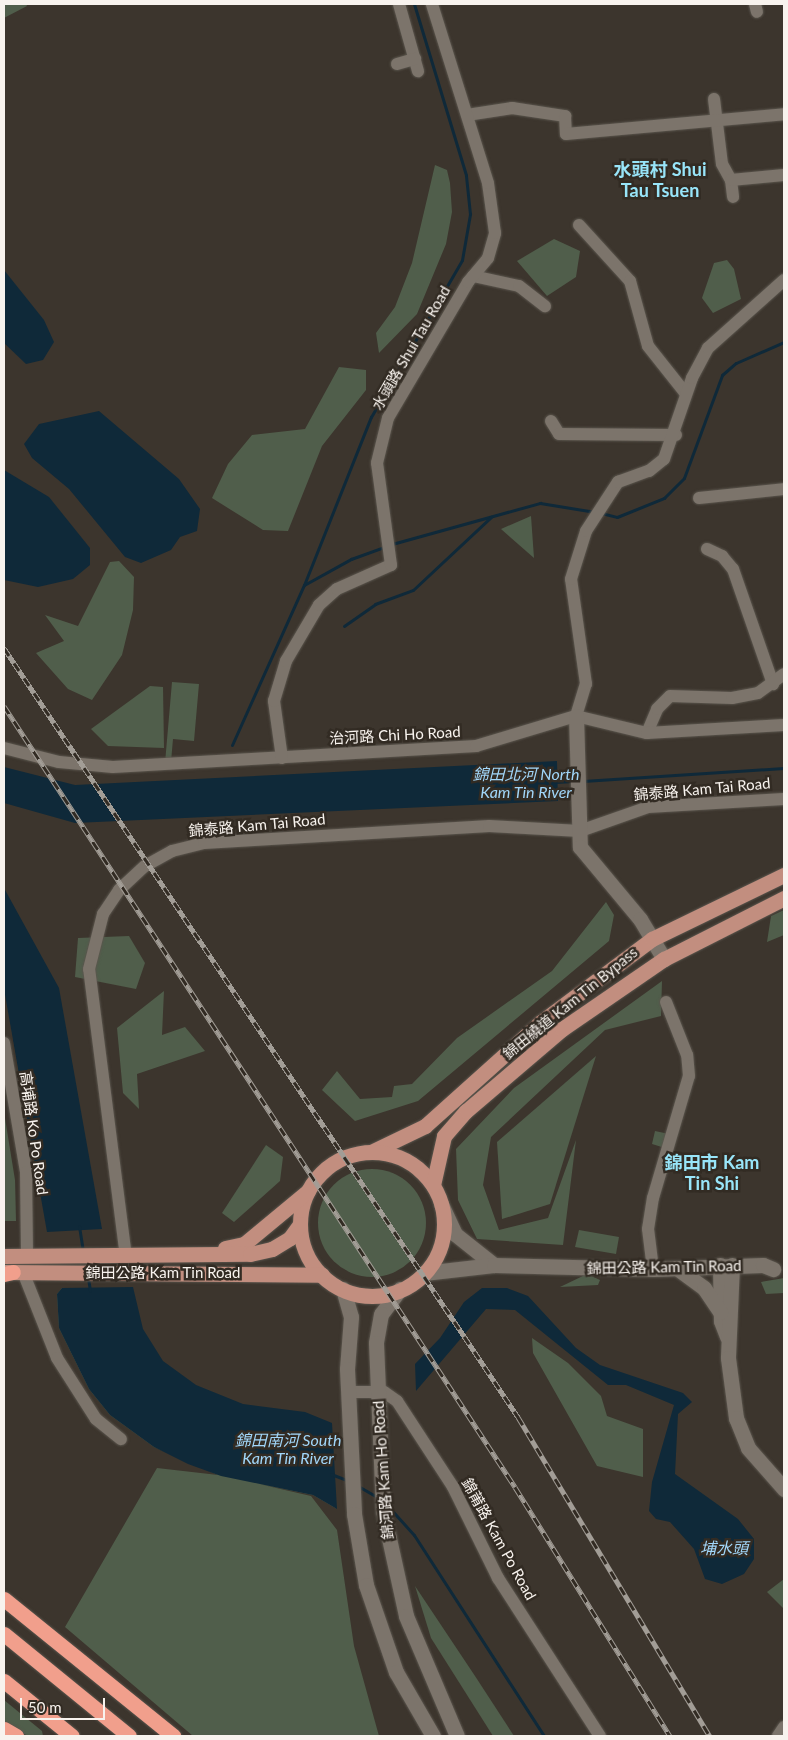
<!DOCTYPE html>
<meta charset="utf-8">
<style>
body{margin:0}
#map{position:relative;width:788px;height:1740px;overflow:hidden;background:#3c352d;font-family:Lato,"Noto Sans TC",sans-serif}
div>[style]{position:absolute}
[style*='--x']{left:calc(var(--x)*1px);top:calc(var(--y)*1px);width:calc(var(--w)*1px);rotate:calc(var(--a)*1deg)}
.green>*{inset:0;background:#505e4b}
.round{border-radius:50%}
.water>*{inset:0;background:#0f2939}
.stream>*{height:3px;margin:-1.5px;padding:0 1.5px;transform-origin:1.5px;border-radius:1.5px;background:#0f2939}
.roads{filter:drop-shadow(0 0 1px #5a554d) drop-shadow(0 0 1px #5a554d)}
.street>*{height:12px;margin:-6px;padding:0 6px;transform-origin:6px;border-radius:6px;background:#7c746b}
.secondary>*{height:15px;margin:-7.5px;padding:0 7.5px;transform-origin:7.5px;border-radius:7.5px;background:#7c746b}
.primary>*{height:15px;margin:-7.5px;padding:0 7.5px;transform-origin:7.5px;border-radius:7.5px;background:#c28e7f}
.primary>.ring{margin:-7.5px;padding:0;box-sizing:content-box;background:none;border:15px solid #c28e7f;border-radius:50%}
.highway>*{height:15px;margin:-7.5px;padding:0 7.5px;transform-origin:7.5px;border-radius:7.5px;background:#f19f8c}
.rail>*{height:5px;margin-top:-2.5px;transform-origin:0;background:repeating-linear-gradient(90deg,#322b23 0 9px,#a29d96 0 18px);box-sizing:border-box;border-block:1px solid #a29d96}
span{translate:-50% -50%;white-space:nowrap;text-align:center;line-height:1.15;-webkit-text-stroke:5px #322b23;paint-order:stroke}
.street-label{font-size:15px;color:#f8f3ee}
.water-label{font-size:16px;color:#a1d6f9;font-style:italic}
.quarter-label{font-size:18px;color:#98e5f9;font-weight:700}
.frame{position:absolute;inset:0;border:5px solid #f8f3ee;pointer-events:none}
.scale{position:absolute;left:20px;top:1698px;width:85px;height:22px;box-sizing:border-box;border:2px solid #f8f3ee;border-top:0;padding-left:6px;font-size:15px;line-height:18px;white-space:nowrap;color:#f8f3ee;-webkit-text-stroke:4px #322b23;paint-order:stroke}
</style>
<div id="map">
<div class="green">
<i style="clip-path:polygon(4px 4px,26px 4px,27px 6px,4px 18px)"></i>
<i style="clip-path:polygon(435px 165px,447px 170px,450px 183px,452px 212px,446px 244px,417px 314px,379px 353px,376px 333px,395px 307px,412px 263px)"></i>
<i style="clip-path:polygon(554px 239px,580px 251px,576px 277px,547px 296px,517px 261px)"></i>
<i style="clip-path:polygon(727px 260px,734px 269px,741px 299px,713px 313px,702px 298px,714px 263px)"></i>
<i style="clip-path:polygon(339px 367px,366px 370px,366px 390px,322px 446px,288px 531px,263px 530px,212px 498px,228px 464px,252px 435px,305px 429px)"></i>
<i style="clip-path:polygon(531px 516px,534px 558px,501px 529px)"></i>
<i style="clip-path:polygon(119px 561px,134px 577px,133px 610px,122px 655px,92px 700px,68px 689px,36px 653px,64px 641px,45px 615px,78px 626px,110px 562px)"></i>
<i style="clip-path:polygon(172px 682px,199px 684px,194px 741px,173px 739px,171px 762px,165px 763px)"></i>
<i style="clip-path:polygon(150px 686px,163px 687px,164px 748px,108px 746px,91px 729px)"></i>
<i style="clip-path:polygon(606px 902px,614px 915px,609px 941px,418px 1101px,355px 1121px,322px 1090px,337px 1071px,360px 1099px,392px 1097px,394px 1086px,412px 1084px,457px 1038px,552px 971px)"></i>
<i style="clip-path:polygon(784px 910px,784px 935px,767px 942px,771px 916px)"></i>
<i style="clip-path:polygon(129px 936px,145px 963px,136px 989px,75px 977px,78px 938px)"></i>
<i style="clip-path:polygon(662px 981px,661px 1016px,605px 1030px,491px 1137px,483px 1185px,499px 1230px,548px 1218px,576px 1140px,563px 1245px,477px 1239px,458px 1200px,456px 1149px,514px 1088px)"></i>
<i style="clip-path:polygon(164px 991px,162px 1035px,185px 1027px,205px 1051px,137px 1074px,139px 1109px,123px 1093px,117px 1028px)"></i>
<i style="clip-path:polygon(596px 1056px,550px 1204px,502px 1219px,497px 1142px)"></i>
<i style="clip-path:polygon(4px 1112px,15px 1180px,16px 1221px,4px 1221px)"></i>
<i style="clip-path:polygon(655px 1131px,669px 1134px,665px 1148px,652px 1144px)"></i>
<i style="clip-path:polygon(266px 1145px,283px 1157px,280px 1181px,234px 1222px,222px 1213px)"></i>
<i class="round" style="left:318px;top:1169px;width:108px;height:108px"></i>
<i style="clip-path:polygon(579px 1230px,619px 1237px,616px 1254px,575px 1247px)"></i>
<i style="clip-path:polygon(587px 1274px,600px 1280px,598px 1285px,560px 1287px)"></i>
<i style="clip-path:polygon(784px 1278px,784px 1293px,766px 1294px,761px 1282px)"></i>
<i style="clip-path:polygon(62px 1288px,102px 1358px,273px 1456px,337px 1509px,313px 1495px,259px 1484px,311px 1496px,337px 1530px,354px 1646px,379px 1736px,193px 1736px,65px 1627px,157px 1468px,218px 1475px,154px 1447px,110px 1415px,89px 1389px,59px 1328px,57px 1294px)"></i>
<i style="clip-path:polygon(532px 1338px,568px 1363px,601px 1396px,607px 1416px,643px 1429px,643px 1477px,597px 1466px,533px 1353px)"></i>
<i style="clip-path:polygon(784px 1579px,784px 1609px,767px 1592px)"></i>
<i style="clip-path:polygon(415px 1586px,475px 1676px,514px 1736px,493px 1736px,431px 1638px)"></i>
<i style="clip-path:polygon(4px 1700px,42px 1731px,43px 1736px,28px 1736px,4px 1723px)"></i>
</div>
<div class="water">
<i style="clip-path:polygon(4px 270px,44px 320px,54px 342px,43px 360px,26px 364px,4px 343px)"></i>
<i style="clip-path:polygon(99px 411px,179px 479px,200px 509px,197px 531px,180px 537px,171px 550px,141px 563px,125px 557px,69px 489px,32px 458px,24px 444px,39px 424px)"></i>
<i style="clip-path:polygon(4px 470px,49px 497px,90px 548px,90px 565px,73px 579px,38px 587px,4px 580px)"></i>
<i style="clip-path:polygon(557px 761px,558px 801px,75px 823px,4px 803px,4px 767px,75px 785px)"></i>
<i style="clip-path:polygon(4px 888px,59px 988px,102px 1229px,47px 1232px,4px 989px)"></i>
<i style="clip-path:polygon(133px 1287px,143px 1329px,163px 1361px,196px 1385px,243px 1404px,305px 1412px,332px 1423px,337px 1509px,313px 1495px,221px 1476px,188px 1464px,154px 1447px,110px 1415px,89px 1389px,59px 1328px,57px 1294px,62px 1288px)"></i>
<i style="clip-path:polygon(482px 1288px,507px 1288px,528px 1296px,576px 1348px,600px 1365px,683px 1393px,692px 1402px,678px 1414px,675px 1474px,738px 1519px,754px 1539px,754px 1559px,744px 1574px,722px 1584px,705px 1579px,694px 1549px,670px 1522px,656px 1519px,649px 1511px,652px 1482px,674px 1405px,626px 1385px,608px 1385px,515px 1310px,486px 1309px,416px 1391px,415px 1364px,440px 1338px,464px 1302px)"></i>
</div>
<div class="stream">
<i style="--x:601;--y:513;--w:16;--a:14"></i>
<i style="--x:617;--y:517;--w:51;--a:-22"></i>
<i style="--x:664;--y:498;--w:28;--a:-45"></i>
<i style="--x:684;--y:478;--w:110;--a:-69.7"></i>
<i style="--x:722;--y:375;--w:18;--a:-41"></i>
<i style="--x:736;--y:363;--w:52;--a:-23.6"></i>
<i style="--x:392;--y:544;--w:154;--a:-15.5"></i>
<i style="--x:540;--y:503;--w:56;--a:9.3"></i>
<i style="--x:304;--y:585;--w:54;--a:-29"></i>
<i style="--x:351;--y:559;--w:37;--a:-20"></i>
<i style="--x:344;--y:626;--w:38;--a:-35"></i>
<i style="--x:375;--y:604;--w:40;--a:-20.2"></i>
<i style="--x:413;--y:590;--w:107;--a:-43.1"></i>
<i style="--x:232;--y:745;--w:175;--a:-65.8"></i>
<i style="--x:304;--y:585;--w:181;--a:-68.3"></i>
<i style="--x:371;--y:417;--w:181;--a:-59.9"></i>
<i style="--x:462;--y:260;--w:47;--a:-80.1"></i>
<i style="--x:470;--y:214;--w:39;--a:-96"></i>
<i style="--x:466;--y:175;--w:179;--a:-106.9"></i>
<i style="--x:583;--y:781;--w:201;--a:-3.7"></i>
<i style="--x:555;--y:782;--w:19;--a:-3"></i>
<i style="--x:79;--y:1226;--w:26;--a:81"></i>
<i style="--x:88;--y:1278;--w:13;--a:81"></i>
<i style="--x:331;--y:1474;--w:19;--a:21"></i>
<i style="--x:358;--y:1486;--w:22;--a:30"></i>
<i style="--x:387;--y:1505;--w:40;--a:48"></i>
<i style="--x:414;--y:1535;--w:239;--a:57.1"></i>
</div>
<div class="roads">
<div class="street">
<i style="--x:399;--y:4;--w:70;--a:74.2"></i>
<i style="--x:755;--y:4;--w:8;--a:76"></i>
<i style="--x:397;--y:64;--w:19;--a:-16"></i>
<i style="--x:714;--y:99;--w:65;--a:83"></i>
<i style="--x:722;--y:164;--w:18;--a:61"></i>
<i style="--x:731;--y:180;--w:17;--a:83"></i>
<i style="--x:467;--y:115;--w:46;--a:-8.8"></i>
<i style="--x:512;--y:108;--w:54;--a:8.6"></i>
<i style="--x:565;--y:116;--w:18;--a:87"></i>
<i style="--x:566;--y:134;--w:219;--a:-5.2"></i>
<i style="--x:731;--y:180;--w:53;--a:-5.4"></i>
<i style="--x:579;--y:225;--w:76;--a:47.7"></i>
<i style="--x:630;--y:281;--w:67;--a:74.5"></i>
<i style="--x:648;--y:346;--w:61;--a:51.6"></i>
<i style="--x:473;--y:276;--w:47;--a:12.3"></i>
<i style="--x:519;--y:286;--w:33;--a:38"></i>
<i style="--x:551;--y:421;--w:15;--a:58"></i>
<i style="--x:559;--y:434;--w:117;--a:0.5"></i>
<i style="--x:699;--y:498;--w:85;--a:-6"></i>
<i style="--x:707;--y:549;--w:17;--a:25"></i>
<i style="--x:722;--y:556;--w:17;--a:50"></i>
<i style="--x:733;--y:569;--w:122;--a:70.8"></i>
<i style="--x:576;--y:716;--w:34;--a:-73"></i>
<i style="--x:586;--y:684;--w:106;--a:-98.1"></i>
<i style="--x:571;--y:579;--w:50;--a:-72.6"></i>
<i style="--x:586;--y:531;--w:59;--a:-56.9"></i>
<i style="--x:618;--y:482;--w:33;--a:-20"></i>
<i style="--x:649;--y:471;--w:19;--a:-39"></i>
<i style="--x:664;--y:459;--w:86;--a:-70.9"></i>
<i style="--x:692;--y:378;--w:34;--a:-62"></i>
<i style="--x:708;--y:348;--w:102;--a:-41.8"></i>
<i style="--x:647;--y:733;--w:26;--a:-67"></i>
<i style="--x:657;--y:709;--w:18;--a:-45"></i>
<i style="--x:670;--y:696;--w:62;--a:1.8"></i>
<i style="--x:732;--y:698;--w:26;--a:-11"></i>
<i style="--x:758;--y:693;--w:32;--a:-36"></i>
<i style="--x:4;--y:748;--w:57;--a:14.3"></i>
<i style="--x:59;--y:762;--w:54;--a:5.3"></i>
<i style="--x:113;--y:767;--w:364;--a:-3.3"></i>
<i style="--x:476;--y:746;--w:104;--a:-16.7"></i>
<i style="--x:576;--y:716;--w:73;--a:13.5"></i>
<i style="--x:647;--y:733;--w:137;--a:-3.3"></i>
<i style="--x:282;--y:758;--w:58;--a:-98"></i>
<i style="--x:274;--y:701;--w:42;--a:-73.3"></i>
<i style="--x:286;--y:661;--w:65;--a:-59.5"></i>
<i style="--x:319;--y:605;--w:24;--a:-42"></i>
<i style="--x:337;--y:589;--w:59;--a:-24"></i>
<i style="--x:391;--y:565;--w:103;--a:-97.8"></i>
<i style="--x:377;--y:463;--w:46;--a:-76.3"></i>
<i style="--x:388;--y:418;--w:158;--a:-59.5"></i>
<i style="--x:468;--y:282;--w:31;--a:-50"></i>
<i style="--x:488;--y:258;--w:26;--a:-74"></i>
<i style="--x:495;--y:233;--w:50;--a:-98"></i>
<i style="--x:488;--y:183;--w:188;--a:-107.4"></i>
<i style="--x:4;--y:1043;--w:131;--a:80.3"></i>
<i style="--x:26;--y:1172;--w:85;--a:89.3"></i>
<i style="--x:126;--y:1257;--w:290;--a:-97.3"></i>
<i style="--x:89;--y:969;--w:57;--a:-75.7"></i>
<i style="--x:103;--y:914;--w:29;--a:-56"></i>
<i style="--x:119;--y:890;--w:35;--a:-43"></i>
<i style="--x:145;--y:866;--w:31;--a:-29"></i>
<i style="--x:172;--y:851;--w:33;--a:-14"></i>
<i style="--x:204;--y:843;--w:286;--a:-3.4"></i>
<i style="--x:489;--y:826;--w:91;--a:3.1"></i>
<i style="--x:580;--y:831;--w:72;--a:-19.4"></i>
<i style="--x:648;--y:807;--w:136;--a:-3.4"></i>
<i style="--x:653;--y:1269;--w:40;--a:-97.1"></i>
<i style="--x:648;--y:1229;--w:31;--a:-81"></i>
<i style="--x:653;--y:1198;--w:127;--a:-73.6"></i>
<i style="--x:689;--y:1076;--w:21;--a:-95"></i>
<i style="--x:687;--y:1055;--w:57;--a:-111.6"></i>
<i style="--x:23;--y:1272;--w:92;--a:68.4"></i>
<i style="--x:57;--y:1358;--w:72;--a:57.4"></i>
<i style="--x:96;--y:1419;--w:32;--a:39"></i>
<i style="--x:348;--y:1392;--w:36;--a:0"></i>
<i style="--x:384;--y:1392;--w:16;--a:35"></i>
<i style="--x:397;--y:1401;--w:103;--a:56.9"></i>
<i style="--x:453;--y:1487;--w:102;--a:63.7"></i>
<i style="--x:498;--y:1578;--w:188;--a:57.2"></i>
<i style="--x:778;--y:1736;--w:11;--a:-56"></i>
</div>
<div class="secondary">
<i style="--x:576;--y:716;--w:131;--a:88.3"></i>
<i style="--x:580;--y:847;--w:94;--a:50.2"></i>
<i style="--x:640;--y:919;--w:47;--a:59"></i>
<i style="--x:441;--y:1204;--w:33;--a:65"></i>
<i style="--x:455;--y:1234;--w:50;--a:38.5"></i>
<i style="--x:720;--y:1265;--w:56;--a:89"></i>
<i style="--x:721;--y:1321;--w:17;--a:69"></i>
<i style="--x:732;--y:1265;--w:93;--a:92.5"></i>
<i style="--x:728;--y:1358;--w:61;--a:82.4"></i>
<i style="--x:736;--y:1418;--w:32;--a:68"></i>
<i style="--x:748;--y:1448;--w:55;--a:48.7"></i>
<i style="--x:678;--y:1269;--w:32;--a:36"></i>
<i style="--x:704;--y:1288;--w:29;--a:56"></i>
<i style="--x:424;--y:1273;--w:70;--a:-6.5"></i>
<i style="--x:494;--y:1265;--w:159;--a:1.4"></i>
<i style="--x:653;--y:1269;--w:110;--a:-2.1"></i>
<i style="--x:763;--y:1265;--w:11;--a:22"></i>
<i style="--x:343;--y:1289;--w:29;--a:74"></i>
<i style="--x:351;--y:1317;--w:52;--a:94.4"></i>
<i style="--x:347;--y:1369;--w:145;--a:87.2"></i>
<i style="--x:354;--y:1514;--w:72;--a:80.4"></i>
<i style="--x:366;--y:1585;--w:92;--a:71"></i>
<i style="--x:396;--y:1672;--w:74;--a:60"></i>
<i style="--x:400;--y:1289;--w:31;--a:127"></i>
<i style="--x:381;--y:1314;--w:29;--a:100"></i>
<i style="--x:376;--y:1343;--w:168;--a:87.6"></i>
<i style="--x:383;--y:1511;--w:107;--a:77.6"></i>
<i style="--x:406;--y:1616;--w:130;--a:67"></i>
</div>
<div class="primary">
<i style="--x:371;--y:1152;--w:60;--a:-25.7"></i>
<i style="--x:425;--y:1126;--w:156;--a:-41.9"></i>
<i style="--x:541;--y:1022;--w:139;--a:-36.8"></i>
<i style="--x:652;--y:939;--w:147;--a:-25.9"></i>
<i class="ring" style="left:300px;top:1152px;width:129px;height:129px"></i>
<i style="--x:433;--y:1185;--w:50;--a:-77.3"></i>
<i style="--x:444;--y:1136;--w:33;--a:-49"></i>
<i style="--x:466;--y:1111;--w:126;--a:-40.5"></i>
<i style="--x:562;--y:1029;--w:124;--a:-34.5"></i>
<i style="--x:664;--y:959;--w:135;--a:-26.9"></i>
<i style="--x:225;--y:1248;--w:19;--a:-12"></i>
<i style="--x:244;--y:1244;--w:83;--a:-39.6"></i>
<i style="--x:4;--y:1256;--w:246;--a:-0.5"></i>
<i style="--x:250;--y:1254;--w:23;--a:-13"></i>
<i style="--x:272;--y:1249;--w:21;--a:-31"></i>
<i style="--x:290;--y:1238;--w:17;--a:-54"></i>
<i style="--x:4;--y:1272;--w:318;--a:0.5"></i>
</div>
<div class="highway">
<i style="--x:4;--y:1274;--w:9;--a:-13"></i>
<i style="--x:4;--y:1599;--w:218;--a:39"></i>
<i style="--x:4;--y:1634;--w:161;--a:39.2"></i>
<i style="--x:4;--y:1681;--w:87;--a:39"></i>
<i style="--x:4;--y:1729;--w:14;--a:30"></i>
</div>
</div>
<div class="rail">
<i style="--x:4;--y:648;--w:925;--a:56.24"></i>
<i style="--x:518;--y:1417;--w:372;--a:59"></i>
<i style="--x:4;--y:706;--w:933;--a:56.8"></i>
<i style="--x:515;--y:1487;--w:293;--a:58.1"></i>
</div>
<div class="street-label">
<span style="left:411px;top:348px;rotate:-60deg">水頭路 Shui Tau Road</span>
<span style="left:395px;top:735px;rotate:-3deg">治河路 Chi Ho Road</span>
<span style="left:702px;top:789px;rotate:-5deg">錦泰路 Kam Tai Road</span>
<span style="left:257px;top:825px;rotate:-5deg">錦泰路 Kam Tai Road</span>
<span style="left:570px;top:1003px;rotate:-39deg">錦田繞道 Kam Tin Bypass</span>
<span style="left:34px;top:1133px;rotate:82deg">高埔路 Ko Po Road</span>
<span style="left:664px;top:1267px;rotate:-1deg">錦田公路 Kam Tin Road</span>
<span style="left:163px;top:1273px">錦田公路 Kam Tin Road</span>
<span style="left:383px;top:1470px;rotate:-94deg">錦河路 Kam Ho Road</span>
<span style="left:499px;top:1539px;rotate:61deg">錦莆路 Kam Po Road</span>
</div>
<div class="water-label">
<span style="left:526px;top:783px">錦田北河 North<br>Kam Tin River</span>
<span style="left:288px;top:1449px">錦田南河 South<br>Kam Tin River</span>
<span style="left:724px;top:1548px">埔水頭</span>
</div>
<div class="quarter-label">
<span style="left:660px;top:180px">水頭村 Shui<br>Tau Tsuen</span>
<span style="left:712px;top:1173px">錦田市 Kam<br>Tin Shi</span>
</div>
<div class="frame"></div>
<div class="scale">50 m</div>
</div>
